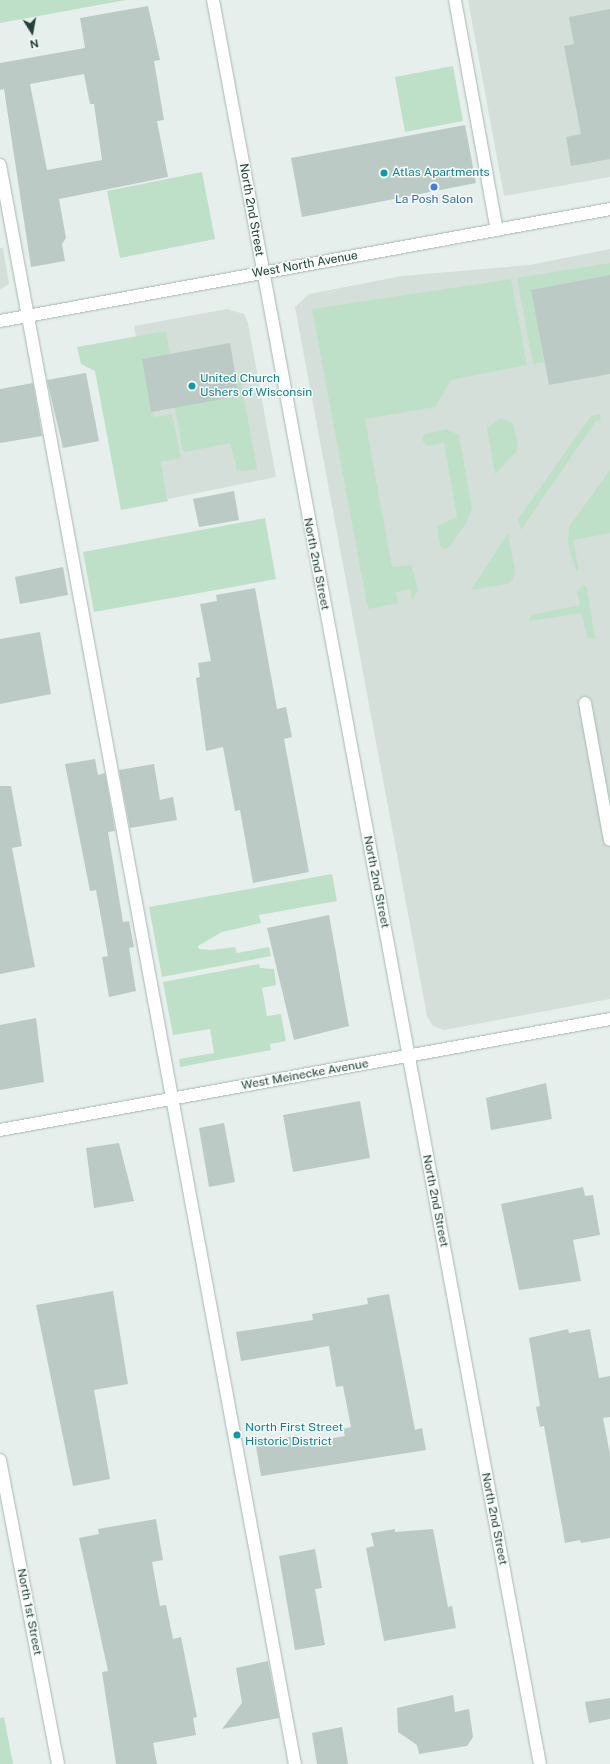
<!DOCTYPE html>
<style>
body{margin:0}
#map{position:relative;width:610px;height:1764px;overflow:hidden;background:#e6efeb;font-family:"Public Sans",sans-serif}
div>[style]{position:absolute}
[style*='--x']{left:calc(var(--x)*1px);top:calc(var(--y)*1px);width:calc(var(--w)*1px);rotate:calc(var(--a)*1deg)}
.built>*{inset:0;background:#d4dfda}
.green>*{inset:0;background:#bfe0c8}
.building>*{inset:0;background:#bbcac4}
.roads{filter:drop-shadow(0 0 1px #a8b8b2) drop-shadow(0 0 1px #a8b8b2)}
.lane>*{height:12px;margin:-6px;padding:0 6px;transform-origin:6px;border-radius:6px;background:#fff}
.street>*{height:12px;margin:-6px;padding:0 6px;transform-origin:6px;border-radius:6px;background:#fff}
.secondary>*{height:12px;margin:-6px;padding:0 6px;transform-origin:6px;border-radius:6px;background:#fff}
.dots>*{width:11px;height:11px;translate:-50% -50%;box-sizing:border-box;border:2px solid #f7fbf9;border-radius:50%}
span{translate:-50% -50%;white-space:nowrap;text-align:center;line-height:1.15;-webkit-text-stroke:3px #f7fbf9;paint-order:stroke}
.culture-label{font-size:12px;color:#0d838f}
.left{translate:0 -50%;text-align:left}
.shop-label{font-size:12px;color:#366cbe}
.street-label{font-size:12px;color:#24423a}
.north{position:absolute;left:12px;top:12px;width:40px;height:40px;-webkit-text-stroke:3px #f7fbf9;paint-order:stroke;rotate:169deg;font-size:11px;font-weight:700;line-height:16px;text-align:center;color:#24423a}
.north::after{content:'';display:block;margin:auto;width:14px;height:18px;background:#24423a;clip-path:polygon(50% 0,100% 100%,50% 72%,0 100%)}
</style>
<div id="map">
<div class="built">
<i style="clip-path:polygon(468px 0,610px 0,610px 177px,504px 196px)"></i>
<i style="clip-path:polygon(0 248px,3px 248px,9px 284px,0 290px)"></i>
<i style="clip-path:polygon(610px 249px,610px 999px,444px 1030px,433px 1026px,427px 1016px,295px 307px,309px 294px,402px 276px,529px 265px)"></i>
<i style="clip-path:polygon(227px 309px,244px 314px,248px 323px,276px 477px,168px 499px,134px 326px)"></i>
</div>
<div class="green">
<i style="clip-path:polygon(0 0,126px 0,0 23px)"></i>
<i style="clip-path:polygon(453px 66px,463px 121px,405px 132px,395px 77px)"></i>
<i style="clip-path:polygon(202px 172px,215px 239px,120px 258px,107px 191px)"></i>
<i style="clip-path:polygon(610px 263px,610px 275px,532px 290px,544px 362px,533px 364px,517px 278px)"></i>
<i style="clip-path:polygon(511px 279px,527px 365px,451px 380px,435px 407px,365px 419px,392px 567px,412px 565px,418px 591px,412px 600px,410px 589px,396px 592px,398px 603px,368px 609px,312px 309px)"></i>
<i style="clip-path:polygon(166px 331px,170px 354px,142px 359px,151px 412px,155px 417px,172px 414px,181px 458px,161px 462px,168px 501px,121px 510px,95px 371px,81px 364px,77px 347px)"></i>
<i style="clip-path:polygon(236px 376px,240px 376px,257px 469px,245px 471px,237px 470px,230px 443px,185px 452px,182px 449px,175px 407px,239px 396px)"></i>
<i style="clip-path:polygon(600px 414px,601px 420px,596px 421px,521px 530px,518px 519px,591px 416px)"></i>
<i style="clip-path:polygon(501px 418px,513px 423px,518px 444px,516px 452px,495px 474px,487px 428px)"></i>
<i style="clip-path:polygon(447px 429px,459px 435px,472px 508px,467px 522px,449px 547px,444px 549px,440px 545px,437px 526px,457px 517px,444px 443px,426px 446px,422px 439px,425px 434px)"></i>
<i style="clip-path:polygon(610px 470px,610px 533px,573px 540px,579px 571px,576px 570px,568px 544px,569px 527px)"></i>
<i style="clip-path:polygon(265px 518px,276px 579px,94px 612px,83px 552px)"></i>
<i style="clip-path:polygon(508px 533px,515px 571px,513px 579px,507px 584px,471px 590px)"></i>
<i style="clip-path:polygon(584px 585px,587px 588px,595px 639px,587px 638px,582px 613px,529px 621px,531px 615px,580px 605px,577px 590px)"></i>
<i style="clip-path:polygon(332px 874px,337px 901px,259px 915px,261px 923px,222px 932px,198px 946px,199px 949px,211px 950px,235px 947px,237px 953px,269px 947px,271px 956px,162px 977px,149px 907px)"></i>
<i style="clip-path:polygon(259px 964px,260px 968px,274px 969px,276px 985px,262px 988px,267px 1016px,281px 1014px,286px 1041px,270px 1044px,271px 1050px,180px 1067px,179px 1059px,214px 1053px,210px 1029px,173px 1035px,163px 982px)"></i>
<i style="clip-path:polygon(4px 1717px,13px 1764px,0 1764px,0 1718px)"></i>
</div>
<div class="building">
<i style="clip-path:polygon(evenodd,148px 6px,160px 60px,154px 61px,164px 120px,157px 121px,168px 177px,59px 199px,66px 238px,62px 244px,65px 261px,31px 267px,4px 89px,0 90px,0 63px,85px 48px,80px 18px,148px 6px,84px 74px,90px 104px,94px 104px,102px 160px,47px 170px,30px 84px,84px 74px)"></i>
<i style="clip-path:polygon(610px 9px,610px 159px,571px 166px,566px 137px,581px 134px,564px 46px,574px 44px,569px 17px)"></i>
<i style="clip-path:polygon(465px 125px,476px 183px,302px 217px,291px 158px)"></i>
<i style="clip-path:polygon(610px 275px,610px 374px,549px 385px,531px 290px)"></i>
<i style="clip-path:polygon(230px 343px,239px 396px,151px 412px,142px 359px)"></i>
<i style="clip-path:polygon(86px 373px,99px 441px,63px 448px,47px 380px)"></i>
<i style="clip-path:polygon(33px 383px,42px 436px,0 443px,0 389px)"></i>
<i style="clip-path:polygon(234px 491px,239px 520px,199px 527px,193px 499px)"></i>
<i style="clip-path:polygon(63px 567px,68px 595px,20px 604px,15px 577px)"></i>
<i style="clip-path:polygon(255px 588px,277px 709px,286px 707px,292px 737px,284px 739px,309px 872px,253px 883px,240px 810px,235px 811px,223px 747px,206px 751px,196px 678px,200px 677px,198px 663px,211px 661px,200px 604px,217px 601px,216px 595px)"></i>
<i style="clip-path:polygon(40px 632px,51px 694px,0 704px,0 639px)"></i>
<i style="clip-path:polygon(95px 759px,98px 775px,105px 773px,115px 831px,108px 832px,123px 922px,129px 921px,134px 947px,129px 948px,136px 991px,109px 997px,102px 957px,108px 956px,96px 890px,90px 891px,65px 764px)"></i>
<i style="clip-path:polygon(154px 764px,160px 800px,173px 797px,177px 820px,130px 828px,119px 770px)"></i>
<i style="clip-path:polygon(0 786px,11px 786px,22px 846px,12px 848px,35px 967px,0 974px)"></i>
<i style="clip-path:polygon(329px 915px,349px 1026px,294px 1040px,267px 928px)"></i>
<i style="clip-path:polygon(36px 1018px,44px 1082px,0 1090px,0 1025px)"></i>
<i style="clip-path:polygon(546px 1083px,552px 1119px,491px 1130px,486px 1098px)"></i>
<i style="clip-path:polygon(360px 1101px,370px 1158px,293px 1172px,283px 1115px)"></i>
<i style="clip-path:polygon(224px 1123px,235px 1182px,209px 1187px,199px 1128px)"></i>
<i style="clip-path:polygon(119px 1143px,134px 1201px,94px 1208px,86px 1148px)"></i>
<i style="clip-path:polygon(583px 1187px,585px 1196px,593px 1195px,600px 1235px,573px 1240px,581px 1281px,519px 1290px,501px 1204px)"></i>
<i style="clip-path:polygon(113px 1291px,128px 1384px,94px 1390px,110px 1479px,73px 1486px,36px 1305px)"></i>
<i style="clip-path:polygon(389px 1294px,415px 1430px,422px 1428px,426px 1450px,261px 1476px,256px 1446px,297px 1435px,299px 1444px,345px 1436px,343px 1429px,351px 1427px,343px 1386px,336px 1387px,329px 1346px,241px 1361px,236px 1332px,313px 1320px,312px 1314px,368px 1304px,367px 1298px)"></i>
<i style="clip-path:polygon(568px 1329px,569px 1333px,590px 1329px,599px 1378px,610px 1376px,610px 1417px,603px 1418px,610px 1454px,610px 1538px,581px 1543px,580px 1540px,565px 1543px,544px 1426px,540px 1427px,536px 1407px,540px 1406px,529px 1338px)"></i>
<i style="clip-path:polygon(156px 1519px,163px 1560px,152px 1562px,160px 1606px,166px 1605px,173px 1639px,181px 1637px,197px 1717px,193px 1718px,196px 1735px,153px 1743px,157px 1764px,116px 1764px,102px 1672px,108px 1671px,79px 1538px,99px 1534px,98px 1529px)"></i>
<i style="clip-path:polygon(395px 1529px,395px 1532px,433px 1529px,448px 1607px,452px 1606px,456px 1628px,384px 1641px,366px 1548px,374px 1546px,371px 1533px)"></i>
<i style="clip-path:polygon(315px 1549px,322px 1588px,315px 1589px,325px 1645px,295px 1650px,279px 1556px)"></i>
<i style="clip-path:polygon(268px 1661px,279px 1718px,222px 1729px,242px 1703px,236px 1668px)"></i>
<i style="clip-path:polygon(453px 1695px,455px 1712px,469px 1709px,473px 1737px,467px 1746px,419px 1754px,417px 1745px,398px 1732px,397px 1708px)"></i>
<i style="clip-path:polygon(610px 1698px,610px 1719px,589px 1723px,585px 1702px)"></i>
<i style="clip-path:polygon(342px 1727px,348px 1764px,317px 1764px,312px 1733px)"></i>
</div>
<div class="roads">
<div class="lane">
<i style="--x:455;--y:0;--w:234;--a:79.7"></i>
<i style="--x:0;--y:165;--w:1626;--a:79.55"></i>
<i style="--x:585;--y:703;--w:139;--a:79.7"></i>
</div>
<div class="street">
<i style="--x:213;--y:0;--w:1794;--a:79.5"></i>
<i style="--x:0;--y:1130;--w:620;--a:-10.31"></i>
<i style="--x:0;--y:1460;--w:309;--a:79.2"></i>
</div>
<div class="secondary">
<i style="--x:0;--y:321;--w:620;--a:-10.4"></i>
</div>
</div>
<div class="dots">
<i style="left:384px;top:173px;background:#0f9aa8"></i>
<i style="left:434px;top:187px;background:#3f7fe0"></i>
<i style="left:192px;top:386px;background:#0f9aa8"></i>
<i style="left:237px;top:1435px;background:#0f9aa8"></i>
</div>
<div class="culture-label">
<span class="left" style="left:392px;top:173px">Atlas Apartments</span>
<span class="left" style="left:200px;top:386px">United Church<br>Ushers of Wisconsin</span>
<span class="left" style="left:245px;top:1435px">North First Street<br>Historic District</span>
</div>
<div class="shop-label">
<span style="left:434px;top:200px">La Posh Salon</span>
</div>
<div class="street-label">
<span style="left:251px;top:210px;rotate:80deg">North 2nd Street</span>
<span style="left:305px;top:265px;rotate:-10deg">West North Avenue</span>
<span style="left:316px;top:564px;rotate:79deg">North 2nd Street</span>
<span style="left:376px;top:882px;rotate:79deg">North 2nd Street</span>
<span style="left:305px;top:1075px;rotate:-10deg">West Meinecke Avenue</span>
<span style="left:435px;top:1201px;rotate:79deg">North 2nd Street</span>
<span style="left:494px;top:1519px;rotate:79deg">North 2nd Street</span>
<span style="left:29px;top:1612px;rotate:79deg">North 1st Street</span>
</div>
<div class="north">N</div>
</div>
